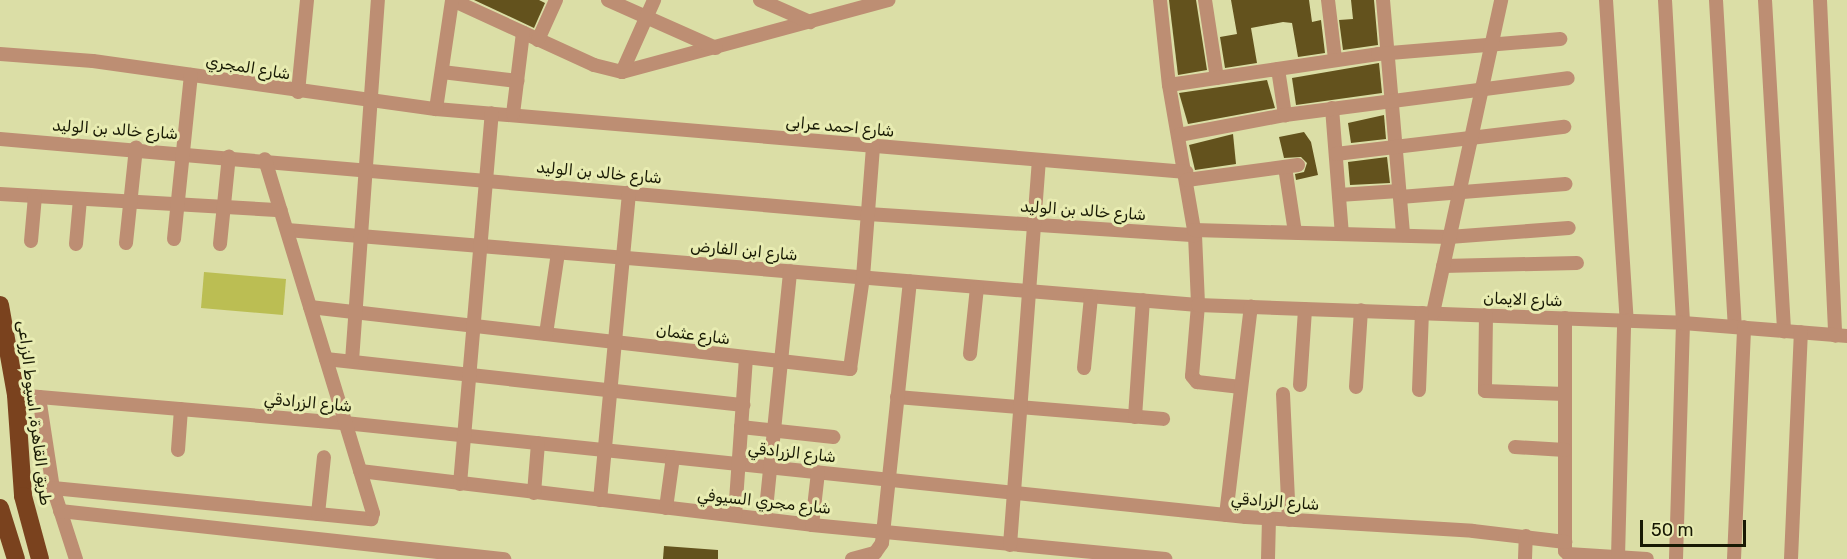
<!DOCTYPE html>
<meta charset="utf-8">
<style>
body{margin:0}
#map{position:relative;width:1847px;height:559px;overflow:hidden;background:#dbdea6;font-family:Rubik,"Noto Sans Arabic",sans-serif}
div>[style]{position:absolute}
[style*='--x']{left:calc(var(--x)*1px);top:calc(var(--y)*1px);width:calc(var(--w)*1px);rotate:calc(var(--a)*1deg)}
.green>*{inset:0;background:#bbbe53}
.building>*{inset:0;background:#63521d}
.street>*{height:14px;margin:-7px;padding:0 7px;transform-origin:7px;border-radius:7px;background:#bd8e73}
.highway>*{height:18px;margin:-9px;padding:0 9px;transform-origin:9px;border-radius:9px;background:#7a421e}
span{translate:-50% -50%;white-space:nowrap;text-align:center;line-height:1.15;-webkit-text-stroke:6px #e8ecb2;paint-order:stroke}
.street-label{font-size:16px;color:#181904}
.scale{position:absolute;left:1640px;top:520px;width:106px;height:27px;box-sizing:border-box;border:3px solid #181904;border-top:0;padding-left:8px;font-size:18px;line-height:21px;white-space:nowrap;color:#181904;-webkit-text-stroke:4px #e8ecb2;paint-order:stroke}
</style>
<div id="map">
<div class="green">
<i style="clip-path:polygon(204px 272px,286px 279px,283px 315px,201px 308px)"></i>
</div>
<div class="building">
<i style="clip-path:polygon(474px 0,539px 0,545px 3px,534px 28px)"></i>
<i style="clip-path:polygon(1169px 0,1196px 0,1207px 70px,1178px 75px)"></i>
<i style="clip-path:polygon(1231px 0,1309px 0,1312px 22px,1321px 20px,1325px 53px,1298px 57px,1292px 23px,1283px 22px,1251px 28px,1257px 63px,1225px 68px,1220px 37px,1237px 34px)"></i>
<i style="clip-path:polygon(1351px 0,1374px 0,1378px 45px,1343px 50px,1339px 20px,1353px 19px)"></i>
<i style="clip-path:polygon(1379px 63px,1382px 93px,1296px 105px,1292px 78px)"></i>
<i style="clip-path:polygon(1267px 80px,1275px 108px,1188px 124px,1179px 93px)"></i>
<i style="clip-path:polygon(1384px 115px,1386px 139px,1351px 143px,1348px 123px)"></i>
<i style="clip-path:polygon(1304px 132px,1311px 142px,1318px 175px,1296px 180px,1295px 174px,1304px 172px,1307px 163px,1301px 157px,1284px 158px,1279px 137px)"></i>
<i style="clip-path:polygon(1233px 134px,1236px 164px,1195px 170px,1189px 145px)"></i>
<i style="clip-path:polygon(1387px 157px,1390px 183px,1350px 185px,1348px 162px)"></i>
<i style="clip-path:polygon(664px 546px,718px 550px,718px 559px,663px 559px)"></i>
</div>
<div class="street">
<i style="--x:452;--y:0;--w:156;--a:24.6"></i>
<i style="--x:594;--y:65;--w:29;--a:14"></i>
<i style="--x:622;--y:72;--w:276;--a:-15.1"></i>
<i style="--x:608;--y:0;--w:118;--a:24"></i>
<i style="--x:760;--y:0;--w:55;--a:23.7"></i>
<i style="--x:1160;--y:0;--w:85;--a:84"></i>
<i style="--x:1169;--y:85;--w:152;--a:80.2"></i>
<i style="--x:1195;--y:235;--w:70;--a:87.5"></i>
<i style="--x:1198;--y:305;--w:71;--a:94.8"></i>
<i style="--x:1192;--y:376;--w:8;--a:50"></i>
<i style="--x:1197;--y:382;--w:44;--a:6.5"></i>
<i style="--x:1205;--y:0;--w:79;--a:81.3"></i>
<i style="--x:1328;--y:0;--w:59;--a:83.2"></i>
<i style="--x:1383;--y:0;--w:236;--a:85.1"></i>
<i style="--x:1606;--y:0;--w:322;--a:86.3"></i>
<i style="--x:1665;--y:0;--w:324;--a:86.8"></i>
<i style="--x:1683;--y:323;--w:236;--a:91.7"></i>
<i style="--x:1716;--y:0;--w:327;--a:86.7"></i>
<i style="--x:1765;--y:0;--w:332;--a:86.7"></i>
<i style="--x:1820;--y:0;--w:336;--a:87.4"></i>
<i style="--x:538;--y:40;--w:44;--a:-65.8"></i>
<i style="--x:0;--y:54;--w:93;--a:4.3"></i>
<i style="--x:93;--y:61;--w:346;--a:8"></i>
<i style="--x:436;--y:109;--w:753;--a:4.8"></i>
<i style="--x:1278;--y:69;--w:47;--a:81.3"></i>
<i style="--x:442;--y:72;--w:76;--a:6.8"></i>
<i style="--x:622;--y:72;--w:79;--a:-66"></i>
<i style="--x:1169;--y:85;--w:211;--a:-8.4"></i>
<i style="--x:1378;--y:54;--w:183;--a:-4.7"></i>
<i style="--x:298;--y:92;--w:92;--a:-84.4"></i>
<i style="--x:1332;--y:108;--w:126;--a:85.5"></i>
<i style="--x:436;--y:109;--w:110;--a:-81.6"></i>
<i style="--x:513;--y:114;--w:82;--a:-83"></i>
<i style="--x:1179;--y:135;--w:108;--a:-10.7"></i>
<i style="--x:1285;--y:115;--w:285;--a:-7.4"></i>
<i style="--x:0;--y:139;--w:871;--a:4.94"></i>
<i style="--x:868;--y:214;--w:328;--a:3.7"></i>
<i style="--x:1336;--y:154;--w:230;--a:-6.8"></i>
<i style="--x:1285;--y:167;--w:66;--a:81.3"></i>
<i style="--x:1187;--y:180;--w:112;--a:-7.7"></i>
<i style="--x:0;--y:194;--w:281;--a:3.3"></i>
<i style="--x:1339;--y:195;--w:60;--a:-3.8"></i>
<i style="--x:1400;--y:197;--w:166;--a:-4.5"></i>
<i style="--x:287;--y:230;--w:914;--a:4.71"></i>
<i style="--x:1198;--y:305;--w:485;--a:2.1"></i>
<i style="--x:1683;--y:323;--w:165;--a:4.5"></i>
<i style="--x:1194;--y:230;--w:255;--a:1.6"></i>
<i style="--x:1449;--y:237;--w:120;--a:-4.3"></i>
<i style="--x:174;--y:239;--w:165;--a:-84.1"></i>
<i style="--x:31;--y:241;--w:45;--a:-84.9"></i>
<i style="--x:126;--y:243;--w:96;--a:-84"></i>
<i style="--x:76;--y:244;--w:45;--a:-84.9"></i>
<i style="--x:220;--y:244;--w:88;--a:-84.2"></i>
<i style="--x:1443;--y:266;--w:134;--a:-1.3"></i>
<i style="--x:310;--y:307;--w:544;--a:6.55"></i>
<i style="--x:850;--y:369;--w:93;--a:-82"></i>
<i style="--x:863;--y:277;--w:130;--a:-85.6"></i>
<i style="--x:1433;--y:313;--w:320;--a:-77.7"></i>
<i style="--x:1486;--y:315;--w:76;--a:90.8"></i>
<i style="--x:1485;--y:391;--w:80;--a:2.1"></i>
<i style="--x:1565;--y:318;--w:233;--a:90"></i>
<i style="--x:1565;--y:551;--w:4;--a:45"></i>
<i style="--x:1568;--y:554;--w:79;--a:3.6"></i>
<i style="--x:546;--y:334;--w:82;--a:-81.6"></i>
<i style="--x:970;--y:354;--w:67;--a:-84"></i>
<i style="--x:326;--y:359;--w:420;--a:6.3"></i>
<i style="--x:352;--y:361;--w:362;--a:-85.9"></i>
<i style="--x:1084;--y:368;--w:72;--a:-84.4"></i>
<i style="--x:1300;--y:385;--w:76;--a:-86.2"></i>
<i style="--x:1356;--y:387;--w:77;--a:-86.3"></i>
<i style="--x:1419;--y:390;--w:77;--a:-87.8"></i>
<i style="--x:1283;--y:394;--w:126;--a:87.3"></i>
<i style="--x:16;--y:395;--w:330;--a:4.9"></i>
<i style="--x:345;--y:423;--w:906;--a:5.96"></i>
<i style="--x:1246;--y:517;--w:227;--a:3.5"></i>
<i style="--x:1473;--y:531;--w:93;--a:6.8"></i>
<i style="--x:39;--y:397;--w:92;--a:81.3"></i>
<i style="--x:53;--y:488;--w:75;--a:72.1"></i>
<i style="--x:897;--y:397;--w:267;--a:4.7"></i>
<i style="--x:1135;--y:417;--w:117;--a:-86.1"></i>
<i style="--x:741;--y:427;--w:93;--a:6.2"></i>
<i style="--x:1515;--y:447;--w:50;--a:3.4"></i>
<i style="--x:178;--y:450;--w:41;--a:-85.8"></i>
<i style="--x:360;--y:471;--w:455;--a:6.8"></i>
<i style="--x:812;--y:525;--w:355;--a:5.5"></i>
<i style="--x:460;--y:484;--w:372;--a:-85.1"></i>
<i style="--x:53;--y:488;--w:320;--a:5.6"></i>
<i style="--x:371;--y:519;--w:6;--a:-72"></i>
<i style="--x:373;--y:513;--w:370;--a:-107"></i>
<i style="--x:534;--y:493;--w:50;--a:-85.4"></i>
<i style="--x:600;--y:500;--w:309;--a:-84.6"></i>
<i style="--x:666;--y:508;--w:51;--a:-82.2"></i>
<i style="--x:60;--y:511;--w:447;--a:6.2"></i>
<i style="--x:318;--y:514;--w:57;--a:-84"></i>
<i style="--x:735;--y:515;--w:157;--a:-86"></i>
<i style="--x:1226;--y:515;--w:210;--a:-83.2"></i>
<i style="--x:765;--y:519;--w:249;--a:-84.2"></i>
<i style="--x:812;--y:525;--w:53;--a:-83.5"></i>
<i style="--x:1010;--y:545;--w:385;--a:-85.7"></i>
<i style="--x:1618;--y:557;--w:236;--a:-88.5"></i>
<i style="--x:852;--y:559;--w:24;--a:-15"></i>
<i style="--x:875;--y:553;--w:12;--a:-55"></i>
<i style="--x:882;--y:543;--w:263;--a:-83.9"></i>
<i style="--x:1268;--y:559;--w:40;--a:-88.6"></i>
<i style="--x:1525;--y:559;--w:23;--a:-88"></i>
<i style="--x:1734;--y:559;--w:232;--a:-87.5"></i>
<i style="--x:1791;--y:559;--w:227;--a:-87.5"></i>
</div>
<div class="highway">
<i style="--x:0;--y:305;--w:91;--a:79.9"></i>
<i style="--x:16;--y:395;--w:101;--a:86"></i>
<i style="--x:23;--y:496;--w:65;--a:74.9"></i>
<i style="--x:0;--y:508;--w:53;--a:72.6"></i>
</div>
<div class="street-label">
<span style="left:248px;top:68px;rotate:9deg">شارع المجري</span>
<span style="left:840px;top:127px;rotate:5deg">شارع احمد عرابى</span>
<span style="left:115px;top:130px;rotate:4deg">شارع خالد بن الوليد</span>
<span style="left:599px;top:173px;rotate:5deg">شارع خالد بن الوليد</span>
<span style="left:1083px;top:211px;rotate:4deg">شارع خالد بن الوليد</span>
<span style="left:744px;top:251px;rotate:5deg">شارع ابن الفارض</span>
<span style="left:1523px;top:300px;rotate:2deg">شارع الايمان</span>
<span style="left:693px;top:335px;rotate:7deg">شارع عثمان</span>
<span style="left:308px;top:403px;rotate:5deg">شارع الزرادقي</span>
<span style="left:34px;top:413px;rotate:83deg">طريق القاهرة, اسيوط الزراعى</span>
<span style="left:792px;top:453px;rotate:6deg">شارع الزرادقي</span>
<span style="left:764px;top:502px;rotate:6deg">شارع مجري السيوفي</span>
<span style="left:1275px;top:502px;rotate:4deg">شارع الزرادقي</span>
</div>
<div class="scale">50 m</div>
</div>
